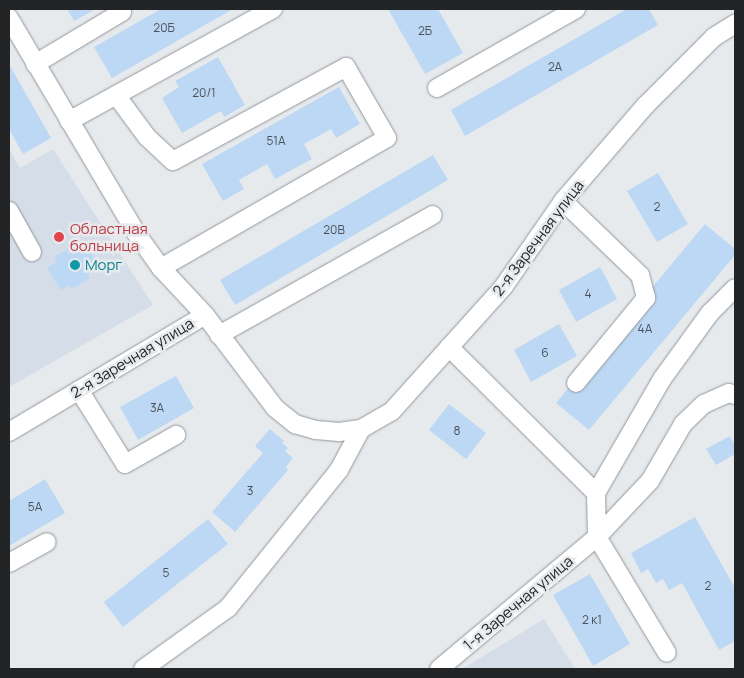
<!DOCTYPE html>
<meta charset="utf-8">
<style>
body{margin:0}
#map{position:relative;width:744px;height:678px;overflow:hidden;background:#e6eaed;font-family:Manrope,sans-serif}
div>[style]{position:absolute}
[style*='--x']{left:calc(var(--x)*1px);top:calc(var(--y)*1px);width:calc(var(--w)*1px);rotate:calc(var(--a)*1deg)}
.built>*{inset:0;background:#d5dee8}
.building>*{inset:0;background:#bdd8f4}
.roads{filter:drop-shadow(0 0 1px #94979b) drop-shadow(0 0 1px #94979b)}
.minor>*{height:18px;margin:-9px;padding:0 9px;transform-origin:9px;border-radius:9px;background:#fff}
.dots>*{width:14px;height:14px;translate:-50% -50%;box-sizing:border-box;border:2px solid #e6eaed;border-radius:50%}
span{translate:-50% -50%;white-space:nowrap;text-align:center;line-height:1.15;-webkit-text-stroke:5px #e6eaed;paint-order:stroke}
.number-label{font-size:12px;color:#4a5159}
.number-label span{-webkit-text-stroke-width:0}
.health-label{font-size:15px;color:#be3a42}
.left{translate:0 -50%;text-align:left}
.street-label{font-size:15px;color:#232425}
.culture-label{font-size:15px;color:#0d838f}
.frame{position:absolute;inset:0;border:10px solid #232425;pointer-events:none}
</style>
<div id="map">
<div class="built">
<i style="clip-path:polygon(9px 149px,20px 168px,53px 149px,153px 305px,9px 387px)"></i>
<i style="clip-path:polygon(544px 619px,575px 669px,462px 669px)"></i>
</div>
<div class="building">
<i style="clip-path:polygon(67px 9px,96px 9px,74px 21px)"></i>
<i style="clip-path:polygon(161px 9px,233px 9px,112px 78px,94px 47px)"></i>
<i style="clip-path:polygon(388px 9px,438px 9px,463px 53px,425px 74px)"></i>
<i style="clip-path:polygon(627px 9px,649px 9px,658px 25px,465px 136px,451px 110px)"></i>
<i style="clip-path:polygon(218px 57px,245px 105px,224px 117px,221px 111px,182px 133px,162px 98px,179px 87px,175px 81px)"></i>
<i style="clip-path:polygon(9px 64px,51px 138px,23px 154px,9px 129px)"></i>
<i style="clip-path:polygon(339px 87px,360px 124px,336px 138px,331px 129px,304px 144px,312px 159px,275px 179px,267px 164px,239px 180px,244px 189px,223px 201px,202px 164px)"></i>
<i style="clip-path:polygon(433px 155px,448px 180px,235px 305px,220px 280px)"></i>
<i style="clip-path:polygon(658px 173px,688px 224px,657px 242px,627px 191px)"></i>
<i style="clip-path:polygon(705px 224px,735px 249px,735px 255px,589px 430px,556px 403px)"></i>
<i style="clip-path:polygon(86px 245px,100px 268px,88px 274px,90px 278px,71px 289px,69px 285px,61px 290px,47px 268px,57px 262px,54px 257px,72px 246px,75px 251px)"></i>
<i style="clip-path:polygon(600px 267px,617px 299px,576px 322px,559px 290px)"></i>
<i style="clip-path:polygon(559px 324px,577px 356px,531px 382px,514px 350px)"></i>
<i style="clip-path:polygon(176px 376px,194px 408px,138px 440px,120px 407px)"></i>
<i style="clip-path:polygon(449px 404px,486px 433px,466px 459px,429px 430px)"></i>
<i style="clip-path:polygon(270px 429px,284px 441px,282px 443px,288px 448px,285px 451px,293px 458px,286px 467px,288px 470px,235px 532px,212px 512px,263px 453px,255px 446px)"></i>
<i style="clip-path:polygon(730px 436px,735px 446px,735px 454px,716px 465px,706px 449px)"></i>
<i style="clip-path:polygon(45px 479px,65px 513px,9px 546px,9px 501px)"></i>
<i style="clip-path:polygon(695px 517px,735px 588px,735px 641px,719px 650px,682px 583px,669px 590px,663px 579px,656px 583px,648px 569px,641px 573px,631px 553px)"></i>
<i style="clip-path:polygon(208px 519px,228px 544px,123px 627px,104px 602px)"></i>
<i style="clip-path:polygon(590px 574px,630px 644px,593px 666px,553px 595px)"></i>
</div>
<div class="roads">
<div class="minor">
<i style="--x:9;--y:18;--w:250;--a:59.4"></i>
<i style="--x:136;--y:233;--w:43;--a:54.5"></i>
<i style="--x:161;--y:268;--w:64;--a:46.9"></i>
<i style="--x:205;--y:315;--w:116;--a:53"></i>
<i style="--x:275;--y:408;--w:26;--a:39"></i>
<i style="--x:295;--y:424;--w:22;--a:16"></i>
<i style="--x:316;--y:430;--w:23;--a:5"></i>
<i style="--x:339;--y:432;--w:22;--a:-8"></i>
<i style="--x:361;--y:429;--w:36;--a:-30"></i>
<i style="--x:392;--y:411;--w:168;--a:-48.1"></i>
<i style="--x:504;--y:286;--w:103;--a:-55.2"></i>
<i style="--x:563;--y:201;--w:127;--a:-49.2"></i>
<i style="--x:646;--y:105;--w:96;--a:-45"></i>
<i style="--x:714;--y:37;--w:25;--a:-32"></i>
<i style="--x:35;--y:64;--w:101;--a:-30.9"></i>
<i style="--x:122;--y:12;--w:3;--a:-108"></i>
<i style="--x:437;--y:88;--w:160;--a:-29.6"></i>
<i style="--x:116;--y:95;--w:52;--a:53.6"></i>
<i style="--x:147;--y:137;--w:35;--a:43"></i>
<i style="--x:173;--y:161;--w:197;--a:-28.5"></i>
<i style="--x:346;--y:67;--w:82;--a:60"></i>
<i style="--x:387;--y:138;--w:261;--a:150.1"></i>
<i style="--x:69;--y:121;--w:233;--a:-28.8"></i>
<i style="--x:563;--y:201;--w:107;--a:43.9"></i>
<i style="--x:640;--y:275;--w:24;--a:75"></i>
<i style="--x:646;--y:298;--w:110;--a:129.5"></i>
<i style="--x:9;--y:211;--w:47;--a:60.7"></i>
<i style="--x:219;--y:335;--w:245;--a:-29.3"></i>
<i style="--x:449;--y:347;--w:207;--a:44.8"></i>
<i style="--x:596;--y:493;--w:44;--a:88.7"></i>
<i style="--x:597;--y:537;--w:135;--a:58.9"></i>
<i style="--x:79;--y:390;--w:87;--a:58.1"></i>
<i style="--x:125;--y:464;--w:59;--a:-29.6"></i>
<i style="--x:9;--y:432;--w:228;--a:-30.8"></i>
<i style="--x:596;--y:493;--w:132;--a:-59.9"></i>
<i style="--x:662;--y:379;--w:82;--a:-54"></i>
<i style="--x:710;--y:313;--w:35;--a:-45"></i>
<i style="--x:9;--y:563;--w:43;--a:-28.9"></i>
<i style="--x:143;--y:669;--w:105;--a:-35.7"></i>
<i style="--x:228;--y:608;--w:177;--a:-51.2"></i>
<i style="--x:339;--y:470;--w:47;--a:-61.8"></i>
<i style="--x:439;--y:669;--w:206;--a:-39.9"></i>
<i style="--x:597;--y:537;--w:77;--a:-46.6"></i>
<i style="--x:650;--y:481;--w:66;--a:-59.9"></i>
<i style="--x:683;--y:424;--w:29;--a:-44"></i>
<i style="--x:704;--y:404;--w:27;--a:-24"></i>
<i style="--x:729;--y:393;--w:6;--a:18"></i>
</div>
</div>
<div class="dots">
<i style="left:59px;top:237px;background:#e0444e"></i>
<i style="left:75px;top:265px;background:#0f9aa8"></i>
</div>
<div class="number-label">
<span style="left:164px;top:28px">20Б</span>
<span style="left:425px;top:31px">2Б</span>
<span style="left:555px;top:67px">2А</span>
<span style="left:204px;top:93px">20/1</span>
<span style="left:276px;top:141px">51А</span>
<span style="left:657px;top:207px">2</span>
<span style="left:334px;top:230px">20В</span>
<span style="left:588px;top:294px">4</span>
<span style="left:645px;top:329px">4А</span>
<span style="left:545px;top:353px">6</span>
<span style="left:157px;top:408px">3А</span>
<span style="left:457px;top:431px">8</span>
<span style="left:250px;top:491px">3</span>
<span style="left:35px;top:507px">5А</span>
<span style="left:166px;top:573px">5</span>
<span style="left:708px;top:586px">2</span>
<span style="left:592px;top:620px">2 к1</span>
</div>
<div class="health-label">
<span class="left" style="left:70px;top:237px">Областная<br>больница</span>
</div>
<div class="street-label">
<span style="left:538px;top:238px;rotate:-53deg">2-я Заречная улица</span>
<span style="left:132px;top:358px;rotate:-31deg">2-я Заречная улица</span>
<span style="left:518px;top:603px;rotate:-40deg">1-я Заречная улица</span>
</div>
<div class="culture-label">
<span class="left" style="left:85px;top:265px">Морг</span>
</div>
<div class="frame"></div>
</div>
